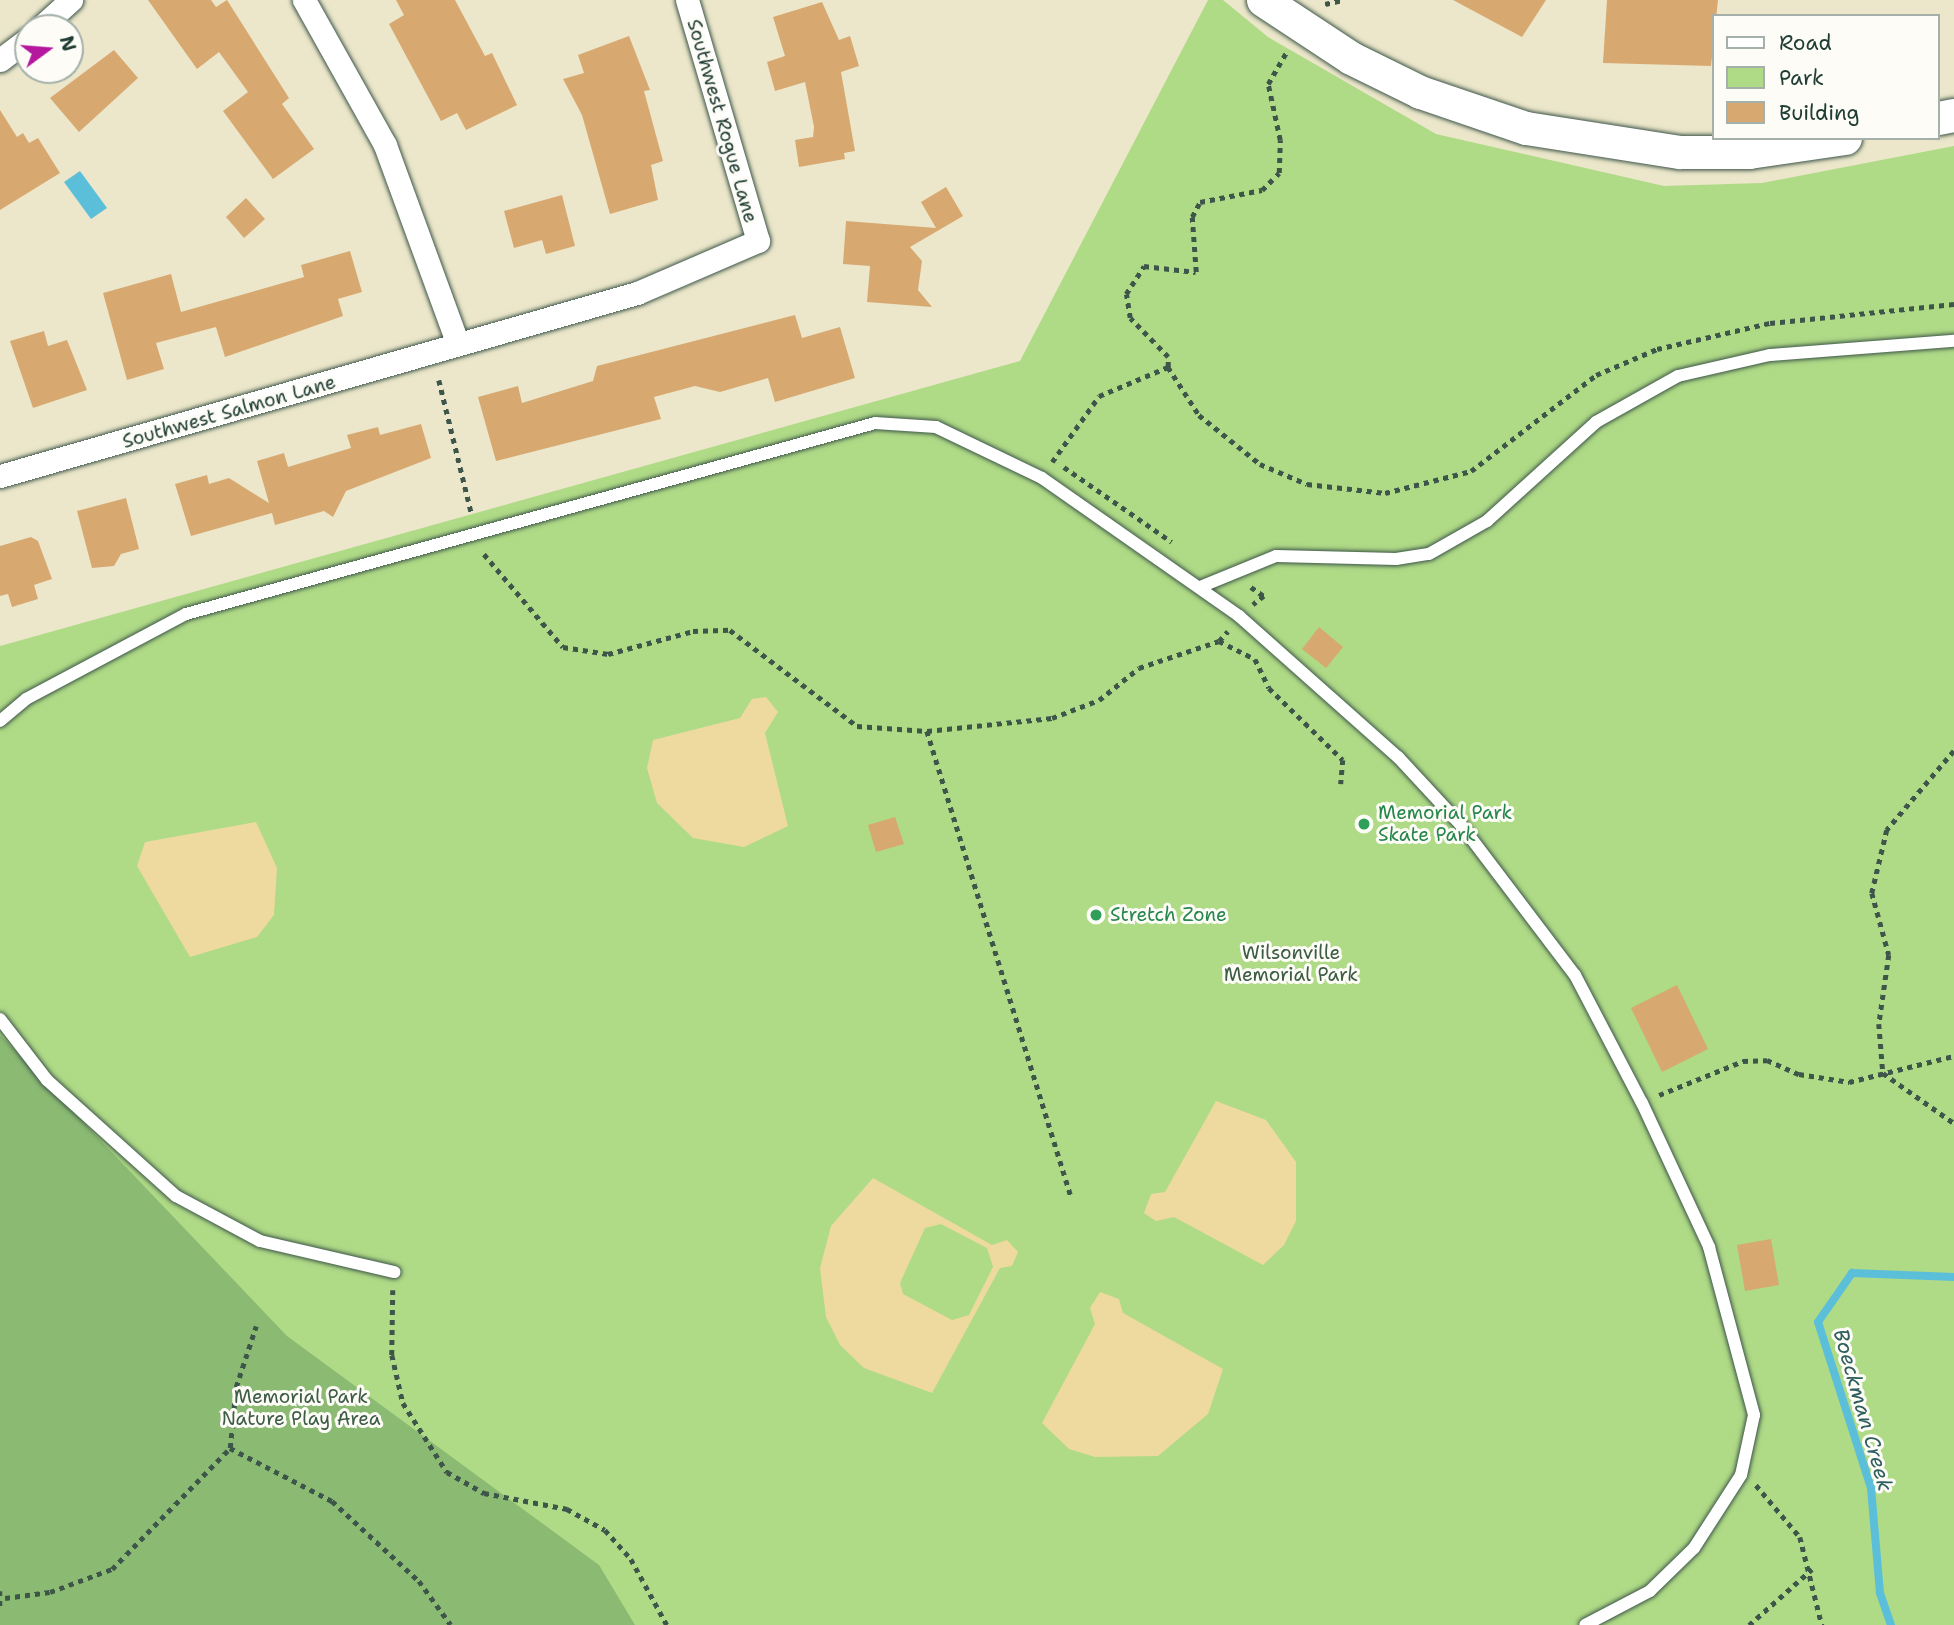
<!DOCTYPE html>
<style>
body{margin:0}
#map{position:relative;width:1954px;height:1625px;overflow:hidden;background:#ece7ca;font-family:"Shantell Sans",sans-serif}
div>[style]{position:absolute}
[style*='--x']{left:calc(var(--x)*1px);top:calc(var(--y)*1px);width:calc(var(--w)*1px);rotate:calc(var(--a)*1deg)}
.green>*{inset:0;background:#afda86}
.forest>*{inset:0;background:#8bba73}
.sand>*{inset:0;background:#eeda9e}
.water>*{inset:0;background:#5cbfda}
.stream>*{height:8px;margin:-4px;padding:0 4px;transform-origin:4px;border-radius:4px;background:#5cbfda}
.building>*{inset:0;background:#d7a971}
.path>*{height:4.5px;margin-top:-2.25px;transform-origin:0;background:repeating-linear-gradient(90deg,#3e564a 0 5px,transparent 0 10px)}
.roads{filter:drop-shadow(0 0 2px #3e564a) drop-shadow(0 0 2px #3e564a)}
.lane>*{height:12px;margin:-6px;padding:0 6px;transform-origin:6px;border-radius:6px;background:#fff}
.street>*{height:23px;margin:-11.5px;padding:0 11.5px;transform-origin:11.5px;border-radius:11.5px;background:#fff}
.secondary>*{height:33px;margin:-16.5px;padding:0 16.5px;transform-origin:16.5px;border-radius:16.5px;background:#fff}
.dots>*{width:19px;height:19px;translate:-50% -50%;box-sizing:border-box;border:4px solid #fdfcf7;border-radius:50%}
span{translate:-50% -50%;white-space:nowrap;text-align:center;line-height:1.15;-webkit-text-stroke:6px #fdfcf7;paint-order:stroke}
.street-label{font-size:19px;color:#1f3d34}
.leisure-label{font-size:19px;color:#27864d}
.left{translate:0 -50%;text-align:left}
.park-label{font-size:19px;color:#3c5c44}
.water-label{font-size:21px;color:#2e5e5e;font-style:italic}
.legend{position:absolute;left:1712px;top:14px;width:228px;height:126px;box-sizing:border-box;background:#fdfcf7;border:2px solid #a4b0a9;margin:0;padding:9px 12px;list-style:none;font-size:21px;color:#1f3d34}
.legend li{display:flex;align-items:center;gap:14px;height:35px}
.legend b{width:35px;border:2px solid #a4b0a9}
.north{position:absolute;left:14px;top:14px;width:70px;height:70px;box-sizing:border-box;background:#fdfcf7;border:2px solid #a4b0a9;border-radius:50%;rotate:74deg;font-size:19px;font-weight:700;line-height:28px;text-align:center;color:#1f3d34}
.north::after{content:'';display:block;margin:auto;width:24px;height:32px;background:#b5179e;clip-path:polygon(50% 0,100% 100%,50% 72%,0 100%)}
</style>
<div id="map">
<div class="green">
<i style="clip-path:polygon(1208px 0,1223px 0,1268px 37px,1436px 134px,1664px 186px,1762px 183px,1954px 146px,1954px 1625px,0 1625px,0 646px,1020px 361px)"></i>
</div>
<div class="forest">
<i style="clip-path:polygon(0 1035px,287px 1336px,599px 1565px,635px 1625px,0 1625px)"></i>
</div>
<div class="sand">
<i style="clip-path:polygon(766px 697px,778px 712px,765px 733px,788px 826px,744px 847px,693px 838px,657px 803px,647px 768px,653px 740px,740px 718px,752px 699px)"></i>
<i style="clip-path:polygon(256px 822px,277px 868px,274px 915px,257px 937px,190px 957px,137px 866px,145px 842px)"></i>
<i style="clip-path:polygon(1216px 1101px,1266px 1120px,1296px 1162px,1296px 1221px,1284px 1245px,1263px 1265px,1174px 1217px,1156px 1221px,1144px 1213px,1151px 1194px,1165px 1192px)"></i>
<i style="clip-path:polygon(evenodd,873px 1178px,992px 1245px,1007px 1240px,1018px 1252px,1012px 1266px,1000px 1268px,932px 1393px,864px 1368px,840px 1345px,826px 1317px,820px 1268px,831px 1226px,873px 1178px,941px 1224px,987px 1248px,993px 1267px,969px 1315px,952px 1320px,903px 1294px,900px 1283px,925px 1228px,941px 1224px)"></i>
<i style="clip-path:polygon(1100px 1292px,1119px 1299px,1123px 1313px,1223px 1369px,1208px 1414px,1158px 1456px,1095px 1457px,1069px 1449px,1042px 1423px,1095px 1324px,1090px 1308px)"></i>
</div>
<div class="water">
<i style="clip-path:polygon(80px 171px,107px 208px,91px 219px,64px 182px)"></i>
</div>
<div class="stream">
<i style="--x:1891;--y:1625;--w:34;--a:-109"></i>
<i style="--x:1880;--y:1593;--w:105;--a:-94.9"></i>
<i style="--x:1871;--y:1488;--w:174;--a:-107.7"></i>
<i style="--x:1818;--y:1322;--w:60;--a:-55.2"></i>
<i style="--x:1852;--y:1273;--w:102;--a:2.2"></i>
</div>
<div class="building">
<i style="clip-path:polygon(148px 0,211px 0,216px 7px,227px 0,289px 98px,282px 104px,314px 149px,273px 179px,223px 111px,248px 92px,219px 52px,197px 69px)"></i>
<i style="clip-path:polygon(396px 0,455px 0,485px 56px,492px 53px,517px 105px,466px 130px,457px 113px,441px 121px,389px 24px,404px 15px)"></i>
<i style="clip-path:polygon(1453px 0,1546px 0,1522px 37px)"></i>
<i style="clip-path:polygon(1607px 0,1718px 0,1711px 66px,1603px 63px)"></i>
<i style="clip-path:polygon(822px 2px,839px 40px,850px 36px,859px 66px,841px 72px,855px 151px,844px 153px,845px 159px,799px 167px,795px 140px,813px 137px,814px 127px,805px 82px,775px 91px,767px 62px,785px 56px,773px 17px)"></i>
<i style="clip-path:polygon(629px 36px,650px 90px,644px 91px,663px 161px,651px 165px,658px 200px,610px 214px,582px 115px,563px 79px,584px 73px,578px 55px)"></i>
<i style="clip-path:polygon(114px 50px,138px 78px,79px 132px,50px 98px)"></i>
<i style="clip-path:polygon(0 110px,17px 137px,23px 133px,29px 143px,38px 138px,60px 173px,0 210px)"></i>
<i style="clip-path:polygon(946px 187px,963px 216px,910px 247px,922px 261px,918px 290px,932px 307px,867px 302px,870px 266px,843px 264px,846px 221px,936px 228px,921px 202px)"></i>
<i style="clip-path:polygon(562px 195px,575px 246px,546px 254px,542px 240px,514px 248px,504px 211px)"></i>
<i style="clip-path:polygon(246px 198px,265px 219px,244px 238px,226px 217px)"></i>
<i style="clip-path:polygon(350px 251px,362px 292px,338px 299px,343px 316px,225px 357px,216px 327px,156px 343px,164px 369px,127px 380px,103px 293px,171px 274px,181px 312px,304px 277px,301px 265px)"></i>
<i style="clip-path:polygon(795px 315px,802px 338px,840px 327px,855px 378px,775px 402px,768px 378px,720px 392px,695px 386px,654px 397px,661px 419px,496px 461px,478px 397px,518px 386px,522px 403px,593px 381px,597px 366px)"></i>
<i style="clip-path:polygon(44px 331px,48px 346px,67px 340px,87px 390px,33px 408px,10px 341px)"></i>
<i style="clip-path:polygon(421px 424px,431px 458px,346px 491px,333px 517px,324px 511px,275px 525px,272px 513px,191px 536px,175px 484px,207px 475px,209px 484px,229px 478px,269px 503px,257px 461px,284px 453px,288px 467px,351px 448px,347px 435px,378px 427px,380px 435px)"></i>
<i style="clip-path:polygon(126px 498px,139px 549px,121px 554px,114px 566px,92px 568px,77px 511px)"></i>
<i style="clip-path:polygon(31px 537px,38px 541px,52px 579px,34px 585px,38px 599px,12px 607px,8px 594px,0 596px,0 546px)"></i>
<i style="clip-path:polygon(1319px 627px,1343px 647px,1326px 668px,1302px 649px)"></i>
<i style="clip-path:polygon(895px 817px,904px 844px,876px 852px,868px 825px)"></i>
<i style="clip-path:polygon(1677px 985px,1708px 1049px,1662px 1072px,1631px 1008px)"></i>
<i style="clip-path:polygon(1771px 1239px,1779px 1285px,1745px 1291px,1737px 1245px)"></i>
</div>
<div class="path">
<i style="--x:1325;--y:4;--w:18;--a:-13"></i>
<i style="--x:1168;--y:367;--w:57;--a:57.1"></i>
<i style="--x:1199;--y:415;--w:78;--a:38.8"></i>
<i style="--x:1260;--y:464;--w:51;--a:23.1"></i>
<i style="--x:1307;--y:484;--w:79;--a:6.6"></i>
<i style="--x:1385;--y:493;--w:89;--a:-14.3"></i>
<i style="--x:1471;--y:471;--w:158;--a:-37.5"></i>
<i style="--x:1596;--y:375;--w:66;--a:-23.1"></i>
<i style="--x:1657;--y:349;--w:116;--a:-13"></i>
<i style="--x:1770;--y:323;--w:185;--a:-5.9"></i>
<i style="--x:439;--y:380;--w:139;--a:76.3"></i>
<i style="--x:1052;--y:462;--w:81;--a:-54.5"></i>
<i style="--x:1099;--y:396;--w:75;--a:-22.8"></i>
<i style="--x:1168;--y:367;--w:10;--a:-90"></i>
<i style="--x:1168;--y:357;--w:54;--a:-134.3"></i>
<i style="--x:1130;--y:318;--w:24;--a:-99"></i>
<i style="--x:1126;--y:294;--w:33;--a:-57"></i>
<i style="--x:1144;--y:266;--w:52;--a:6.6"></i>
<i style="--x:1196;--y:272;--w:55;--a:-94.2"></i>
<i style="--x:1192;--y:217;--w:17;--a:-62"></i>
<i style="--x:1200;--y:202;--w:63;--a:-11"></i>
<i style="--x:1262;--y:190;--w:24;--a:-45"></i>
<i style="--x:1279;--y:173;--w:33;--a:-88"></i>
<i style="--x:1280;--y:140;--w:57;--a:-102.1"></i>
<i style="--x:1268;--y:84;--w:36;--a:-60"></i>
<i style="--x:1064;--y:467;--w:131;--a:34.8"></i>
<i style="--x:484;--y:554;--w:122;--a:49.7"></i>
<i style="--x:563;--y:647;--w:46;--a:8.8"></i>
<i style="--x:608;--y:654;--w:88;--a:-15.1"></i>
<i style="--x:693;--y:631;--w:37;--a:-2"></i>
<i style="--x:730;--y:630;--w:159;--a:37.1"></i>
<i style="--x:857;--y:726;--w:70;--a:4.1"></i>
<i style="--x:927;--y:731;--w:126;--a:-5.9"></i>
<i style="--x:1052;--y:718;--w:50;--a:-21"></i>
<i style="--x:1099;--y:700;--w:51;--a:-38.7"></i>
<i style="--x:1139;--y:668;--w:84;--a:-18.6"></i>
<i style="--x:1219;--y:641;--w:13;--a:-48"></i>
<i style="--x:1251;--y:587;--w:16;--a:35"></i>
<i style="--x:1264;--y:596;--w:14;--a:141"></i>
<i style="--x:1219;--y:641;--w:40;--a:26.6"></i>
<i style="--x:1255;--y:659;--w:32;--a:64"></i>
<i style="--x:1269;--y:688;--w:103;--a:44.2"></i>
<i style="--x:1343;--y:760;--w:24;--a:95"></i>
<i style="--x:927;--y:731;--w:489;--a:72.8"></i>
<i style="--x:1954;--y:751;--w:104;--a:130.3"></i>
<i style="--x:1887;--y:830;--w:65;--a:103.4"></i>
<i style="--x:1872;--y:893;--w:64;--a:74.7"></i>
<i style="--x:1889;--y:955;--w:70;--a:98.2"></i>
<i style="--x:1879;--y:1024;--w:49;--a:85.3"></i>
<i style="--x:1883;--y:1073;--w:87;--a:35.2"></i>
<i style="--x:1659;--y:1095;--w:91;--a:-22"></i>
<i style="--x:1743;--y:1061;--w:24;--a:-2"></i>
<i style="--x:1767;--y:1060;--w:35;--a:24"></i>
<i style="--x:1799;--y:1074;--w:51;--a:9.1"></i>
<i style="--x:1849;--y:1082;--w:108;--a:-13.9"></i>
<i style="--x:393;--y:1290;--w:65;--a:90.9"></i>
<i style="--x:392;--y:1355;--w:49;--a:77.1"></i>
<i style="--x:403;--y:1403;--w:82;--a:57.5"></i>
<i style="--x:447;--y:1472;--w:43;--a:29.6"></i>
<i style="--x:484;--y:1493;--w:85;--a:10.9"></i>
<i style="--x:567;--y:1509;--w:43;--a:28.9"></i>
<i style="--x:605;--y:1530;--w:39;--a:48"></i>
<i style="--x:631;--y:1559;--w:75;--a:61.4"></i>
<i style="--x:230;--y:1448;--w:61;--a:-84.4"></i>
<i style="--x:236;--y:1387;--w:64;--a:-71.8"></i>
<i style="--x:1756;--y:1485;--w:68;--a:49.8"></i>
<i style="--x:1800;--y:1537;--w:91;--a:76"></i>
<i style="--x:0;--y:1591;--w:17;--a:90"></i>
<i style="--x:5;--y:1598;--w:45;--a:-7.6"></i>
<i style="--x:50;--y:1592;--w:66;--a:-20.4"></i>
<i style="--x:112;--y:1569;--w:169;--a:-45.7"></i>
<i style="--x:230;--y:1448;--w:115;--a:27.5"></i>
<i style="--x:332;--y:1501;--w:118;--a:42.6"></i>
<i style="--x:419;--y:1581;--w:54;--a:54"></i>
<i style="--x:1749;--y:1625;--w:84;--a:-41.6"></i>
</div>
<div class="roads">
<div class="lane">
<i style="--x:1200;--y:587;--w:82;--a:-22.2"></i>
<i style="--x:1276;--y:556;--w:120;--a:1.4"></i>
<i style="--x:1396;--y:559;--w:33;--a:-9"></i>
<i style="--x:1429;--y:554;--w:67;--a:-29.6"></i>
<i style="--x:1487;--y:521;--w:147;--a:-42.2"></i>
<i style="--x:1596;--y:422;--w:94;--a:-29.3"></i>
<i style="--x:1678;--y:376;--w:94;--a:-12.9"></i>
<i style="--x:1770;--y:355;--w:185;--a:-4.4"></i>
<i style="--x:0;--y:721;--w:34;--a:-40"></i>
<i style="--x:26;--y:699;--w:181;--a:-28"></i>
<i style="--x:186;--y:614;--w:715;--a:-15.49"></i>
<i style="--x:875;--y:423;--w:61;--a:3.8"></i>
<i style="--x:936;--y:427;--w:118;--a:25.7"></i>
<i style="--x:1042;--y:478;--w:241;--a:35"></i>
<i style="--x:1239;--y:616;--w:213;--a:41.6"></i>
<i style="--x:1398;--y:757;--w:93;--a:47.2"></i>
<i style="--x:1461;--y:825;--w:188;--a:52.8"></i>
<i style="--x:1575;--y:975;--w:144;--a:62.4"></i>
<i style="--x:1642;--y:1103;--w:159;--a:65"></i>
<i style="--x:1709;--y:1247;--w:174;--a:75"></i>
<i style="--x:1754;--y:1415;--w:61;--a:102.2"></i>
<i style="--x:1741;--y:1475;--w:87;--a:122.8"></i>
<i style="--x:1694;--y:1548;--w:62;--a:135.7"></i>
<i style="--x:1650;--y:1591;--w:73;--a:152.4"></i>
<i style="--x:0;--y:1019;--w:77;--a:52.4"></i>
<i style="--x:47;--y:1080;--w:173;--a:42"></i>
<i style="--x:176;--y:1196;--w:95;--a:28.2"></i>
<i style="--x:260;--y:1241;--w:138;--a:13"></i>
</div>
<div class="street">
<i style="--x:304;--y:0;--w:166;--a:60.8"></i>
<i style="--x:385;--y:145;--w:212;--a:69.9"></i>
<i style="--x:40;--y:28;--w:42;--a:-42.1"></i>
<i style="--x:0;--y:60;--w:35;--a:-37"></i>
<i style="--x:0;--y:476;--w:663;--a:-16.03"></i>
<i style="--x:637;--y:293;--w:132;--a:-23.3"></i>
<i style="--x:758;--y:241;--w:251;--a:-106.4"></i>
</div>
<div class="secondary">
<i style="--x:1263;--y:0;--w:105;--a:33.4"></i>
<i style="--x:1351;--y:58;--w:77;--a:26.2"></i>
<i style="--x:1420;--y:92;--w:112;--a:18.8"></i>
<i style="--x:1526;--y:128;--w:156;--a:8.9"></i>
<i style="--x:1680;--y:152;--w:69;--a:0"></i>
<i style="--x:1749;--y:152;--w:97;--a:-8.3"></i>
<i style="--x:1938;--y:118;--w:16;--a:-11"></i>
</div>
</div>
<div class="dots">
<i style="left:1364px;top:824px;background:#2e9e5b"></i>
<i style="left:1096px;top:915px;background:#2e9e5b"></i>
</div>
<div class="street-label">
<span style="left:722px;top:121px;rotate:74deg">Southwest Rogue Lane</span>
<span style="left:229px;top:412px;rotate:-16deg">Southwest Salmon Lane</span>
</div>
<div class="leisure-label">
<span class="left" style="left:1378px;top:824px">Memorial Park<br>Skate Park</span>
<span class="left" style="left:1110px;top:915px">Stretch Zone</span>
</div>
<div class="park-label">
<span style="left:1291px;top:964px">Wilsonville<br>Memorial Park</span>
<span style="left:301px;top:1408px">Memorial Park<br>Nature Play Area</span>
</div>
<div class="water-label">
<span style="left:1863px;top:1410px;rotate:74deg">Boeckman Creek</span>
</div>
<ul class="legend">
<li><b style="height:9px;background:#fff"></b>Road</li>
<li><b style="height:19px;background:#afda86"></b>Park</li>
<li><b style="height:19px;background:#d7a971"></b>Building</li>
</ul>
<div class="north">N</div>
</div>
